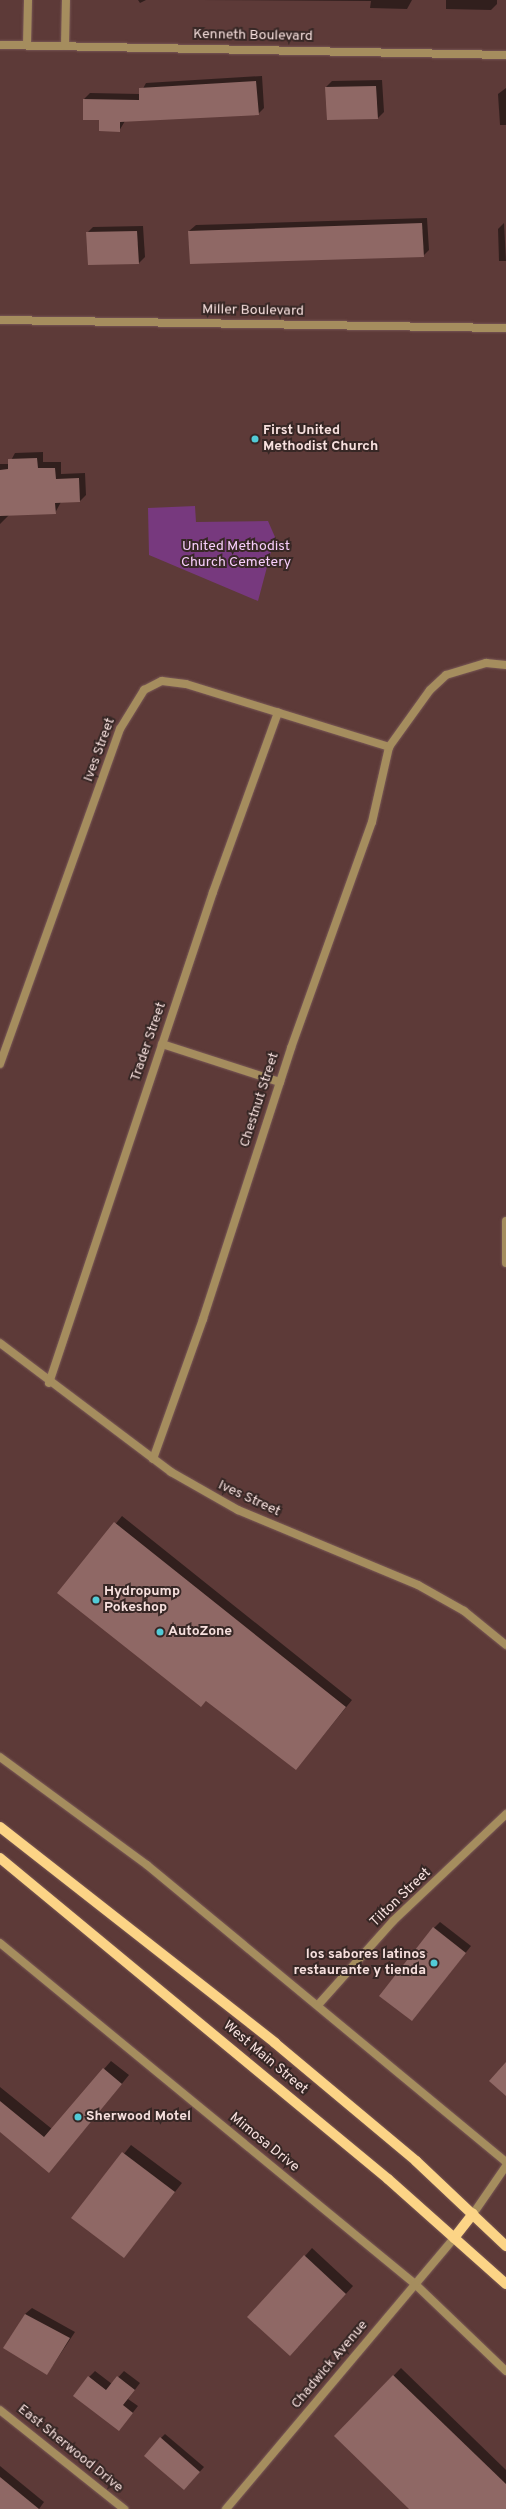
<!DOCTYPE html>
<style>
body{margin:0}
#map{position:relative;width:506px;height:2509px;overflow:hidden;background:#5d3a38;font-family:Overpass,sans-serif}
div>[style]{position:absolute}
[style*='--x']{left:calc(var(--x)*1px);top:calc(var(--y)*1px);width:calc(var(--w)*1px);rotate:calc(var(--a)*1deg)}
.green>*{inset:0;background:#77397e}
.shadow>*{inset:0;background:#0007}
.building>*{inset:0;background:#8f6865}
.roads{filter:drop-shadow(0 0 1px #795856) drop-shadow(0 0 1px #795856)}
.minor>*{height:8px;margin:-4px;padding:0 4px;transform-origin:4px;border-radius:4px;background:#a58d5e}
.tertiary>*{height:8px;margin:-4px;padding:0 4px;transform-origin:4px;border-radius:4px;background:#a58d5e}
.primary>*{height:10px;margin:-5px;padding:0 5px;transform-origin:5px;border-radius:5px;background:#fcd486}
.dots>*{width:11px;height:11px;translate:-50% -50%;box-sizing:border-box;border:2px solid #372725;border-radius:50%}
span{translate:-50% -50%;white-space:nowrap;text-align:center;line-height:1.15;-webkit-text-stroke:4px #372725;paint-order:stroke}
.street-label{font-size:14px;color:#f7e0de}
.poi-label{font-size:14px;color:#f7e0de;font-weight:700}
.left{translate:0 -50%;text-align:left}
.right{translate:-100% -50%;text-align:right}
.park-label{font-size:14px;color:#f7cefb}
</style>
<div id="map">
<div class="green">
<i style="clip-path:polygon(195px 506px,196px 522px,268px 521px,275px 537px,258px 601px,149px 555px,148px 508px)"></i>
</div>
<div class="shadow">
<i style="clip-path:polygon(138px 0,146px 0,140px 3px)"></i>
<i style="clip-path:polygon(199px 0,412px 0,407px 9px,370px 8px,371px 1px)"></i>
<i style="clip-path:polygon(446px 0,497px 0,497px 4px,491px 10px,446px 9px)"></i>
<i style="clip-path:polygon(262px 76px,264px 108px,258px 114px,125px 121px,119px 131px,100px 119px,84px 99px,90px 93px,140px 94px,146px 83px)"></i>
<i style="clip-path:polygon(382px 80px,384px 112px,378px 118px,328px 119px,326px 87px,332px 81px)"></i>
<i style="clip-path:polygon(506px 88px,506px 125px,500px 125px,498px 94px)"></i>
<i style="clip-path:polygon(427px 218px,429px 250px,423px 256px,189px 231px,196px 225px)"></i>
<i style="clip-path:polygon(504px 223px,506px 261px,499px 261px,498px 229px)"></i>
<i style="clip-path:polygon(143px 226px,145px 257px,139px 263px,87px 233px,93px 227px)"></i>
<i style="clip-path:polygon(43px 452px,43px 462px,61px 462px,61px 474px,85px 473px,86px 495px,80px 501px,61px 502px,55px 513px,10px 514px,0 524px,0 464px,9px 464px,15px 453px)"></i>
<i style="clip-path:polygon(122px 1516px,352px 1700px,296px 1769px,207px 1700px,201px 1706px,59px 1593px)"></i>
<i style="clip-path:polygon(440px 1922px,471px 1946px,412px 2020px,434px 1928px)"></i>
<i style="clip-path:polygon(111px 2061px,129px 2075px,56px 2164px,0 2131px,0 2087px,52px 2129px)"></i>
<i style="clip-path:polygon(131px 2145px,182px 2183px,124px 2257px,73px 2218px)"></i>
<i style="clip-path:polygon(312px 2248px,353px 2286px,298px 2347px,305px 2256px)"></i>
<i style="clip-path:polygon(32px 2308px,75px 2332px,47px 2374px,25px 2314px)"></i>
<i style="clip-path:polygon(401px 2368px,506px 2470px,506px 2509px,411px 2509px,335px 2436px)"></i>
<i style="clip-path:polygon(95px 2371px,112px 2384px,124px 2371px,140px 2383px,128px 2399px,138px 2406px,119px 2430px,89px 2377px)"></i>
<i style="clip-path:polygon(165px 2434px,204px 2467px,188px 2485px,161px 2438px)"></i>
<i style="clip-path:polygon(0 2466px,44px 2502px,39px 2509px,0 2507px)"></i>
</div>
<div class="building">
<i style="clip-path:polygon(256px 81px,259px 115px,120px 122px,120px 132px,99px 131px,99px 120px,83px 120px,83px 99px,139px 100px,139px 88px)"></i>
<i style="clip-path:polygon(376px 86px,378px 119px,327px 120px,325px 87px)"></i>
<i style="clip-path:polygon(422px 223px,424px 257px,190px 264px,188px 231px)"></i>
<i style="clip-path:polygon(137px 231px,139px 264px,88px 265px,86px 232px)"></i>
<i style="clip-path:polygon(37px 458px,38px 468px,55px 468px,56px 479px,79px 478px,80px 502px,55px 503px,56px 514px,0 516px,0 470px,8px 469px,8px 459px)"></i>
<i style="clip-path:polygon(114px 1522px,346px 1707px,296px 1770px,206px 1701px,201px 1707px,57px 1593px)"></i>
<i style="clip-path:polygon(433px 1927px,466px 1953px,412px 2021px,379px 1996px)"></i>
<i style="clip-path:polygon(506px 2062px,506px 2096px,489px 2081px)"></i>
<i style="clip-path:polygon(103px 2068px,122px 2084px,49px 2173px,0 2132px,0 2101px,44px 2137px)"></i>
<i style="clip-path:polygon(122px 2152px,175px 2192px,124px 2258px,71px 2218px)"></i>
<i style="clip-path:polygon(304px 2255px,346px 2294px,290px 2356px,247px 2317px)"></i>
<i style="clip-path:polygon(25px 2314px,70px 2338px,47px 2375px,3px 2348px)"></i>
<i style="clip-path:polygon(393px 2375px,506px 2484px,506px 2509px,409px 2509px,334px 2436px)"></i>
<i style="clip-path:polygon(88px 2376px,106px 2390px,117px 2376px,135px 2390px,123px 2405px,133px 2413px,119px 2431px,73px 2396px)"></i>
<i style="clip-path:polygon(160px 2437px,200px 2472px,184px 2490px,144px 2456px)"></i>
<i style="clip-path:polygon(0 2477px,39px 2509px,0 2509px)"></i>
</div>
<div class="roads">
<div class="minor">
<i style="--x:0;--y:45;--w:506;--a:1.13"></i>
<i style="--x:27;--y:45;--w:45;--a:-88.7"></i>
<i style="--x:65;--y:46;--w:46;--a:-88.8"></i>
<i style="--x:162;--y:1044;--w:124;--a:17.9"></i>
<i style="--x:0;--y:1064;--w:356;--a:-70.3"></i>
<i style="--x:120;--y:729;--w:46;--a:-58.4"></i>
<i style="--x:144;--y:690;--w:20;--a:-27"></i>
<i style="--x:162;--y:681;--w:24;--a:7"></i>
<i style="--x:186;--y:684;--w:213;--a:17.2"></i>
<i style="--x:506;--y:1221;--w:42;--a:90"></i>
<i style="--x:0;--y:1343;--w:214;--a:37"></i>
<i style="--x:171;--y:1472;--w:77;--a:29.6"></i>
<i style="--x:238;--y:1510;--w:195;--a:22.6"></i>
<i style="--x:418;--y:1585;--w:53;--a:29.5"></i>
<i style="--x:464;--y:1611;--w:54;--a:39"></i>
<i style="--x:49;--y:1383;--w:518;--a:-71.53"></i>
<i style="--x:213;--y:892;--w:191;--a:-70.1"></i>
<i style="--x:153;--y:1459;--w:149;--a:-70.3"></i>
<i style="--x:203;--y:1319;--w:285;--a:-72"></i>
<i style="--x:291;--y:1048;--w:240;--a:-70.3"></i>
<i style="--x:372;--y:822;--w:77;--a:-77.2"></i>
<i style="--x:389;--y:747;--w:70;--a:-54.3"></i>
<i style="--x:430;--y:690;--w:22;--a:-43"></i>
<i style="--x:446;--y:675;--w:42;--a:-16.7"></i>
<i style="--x:486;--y:663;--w:20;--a:6"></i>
<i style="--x:0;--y:1757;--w:182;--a:36.3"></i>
<i style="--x:147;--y:1865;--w:466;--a:39.6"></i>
<i style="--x:0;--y:1943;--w:537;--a:39.41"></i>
<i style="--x:415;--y:2284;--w:126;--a:43.7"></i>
<i style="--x:318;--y:2005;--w:113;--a:-48.2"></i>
<i style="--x:393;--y:1921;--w:156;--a:-43.4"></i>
<i style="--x:473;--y:2214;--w:58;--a:-55.5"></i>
<i style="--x:0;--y:2410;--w:159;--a:38.6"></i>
<i style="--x:226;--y:2509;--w:354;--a:-49.9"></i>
</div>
<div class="tertiary">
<i style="--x:0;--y:320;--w:506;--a:0.91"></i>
</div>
<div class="primary">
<i style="--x:0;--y:1827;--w:350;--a:38.1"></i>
<i style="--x:275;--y:2043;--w:184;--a:39.9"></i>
<i style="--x:416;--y:2161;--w:124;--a:43.4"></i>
<i style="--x:0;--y:1858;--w:504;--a:39.6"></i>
<i style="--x:388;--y:2179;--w:158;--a:41.7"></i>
<i style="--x:454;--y:2238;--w:31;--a:-52"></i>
</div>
</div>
<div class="dots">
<i style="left:255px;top:439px;background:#52cbd7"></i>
<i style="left:96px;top:1600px;background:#52cbd7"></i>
<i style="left:160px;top:1632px;background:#52cbd7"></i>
<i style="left:434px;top:1963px;background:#52cbd7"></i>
<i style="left:78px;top:2117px;background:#52cbd7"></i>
</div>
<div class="street-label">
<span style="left:253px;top:36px;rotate:1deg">Kenneth Boulevard</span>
<span style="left:253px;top:311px;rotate:1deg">Miller Boulevard</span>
<span style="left:100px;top:750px;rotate:-70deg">Ives Street</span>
<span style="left:149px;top:1042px;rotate:-71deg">Trader Street</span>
<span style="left:260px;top:1100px;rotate:-72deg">Chestnut Street</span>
<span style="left:249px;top:1499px;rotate:25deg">Ives Street</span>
<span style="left:401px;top:1898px;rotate:-44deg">Tilton Street</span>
<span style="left:265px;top:2058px;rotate:40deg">West Main Street</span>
<span style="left:264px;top:2143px;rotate:39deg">Mimosa Drive</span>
<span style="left:330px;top:2365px;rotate:-50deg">Chadwick Avenue</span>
<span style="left:70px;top:2449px;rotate:39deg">East Sherwood Drive</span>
</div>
<div class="poi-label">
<span class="left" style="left:263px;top:439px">First United<br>Methodist Church</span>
<span class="left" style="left:104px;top:1600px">Hydropump<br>Pokeshop</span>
<span class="left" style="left:168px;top:1632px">AutoZone</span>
<span class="right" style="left:426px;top:1963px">los sabores latinos<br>restaurante y tienda</span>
<span class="left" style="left:86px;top:2117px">Sherwood Motel</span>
</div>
<div class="park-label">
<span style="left:236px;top:555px">United Methodist<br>Church Cemetery</span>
</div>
</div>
